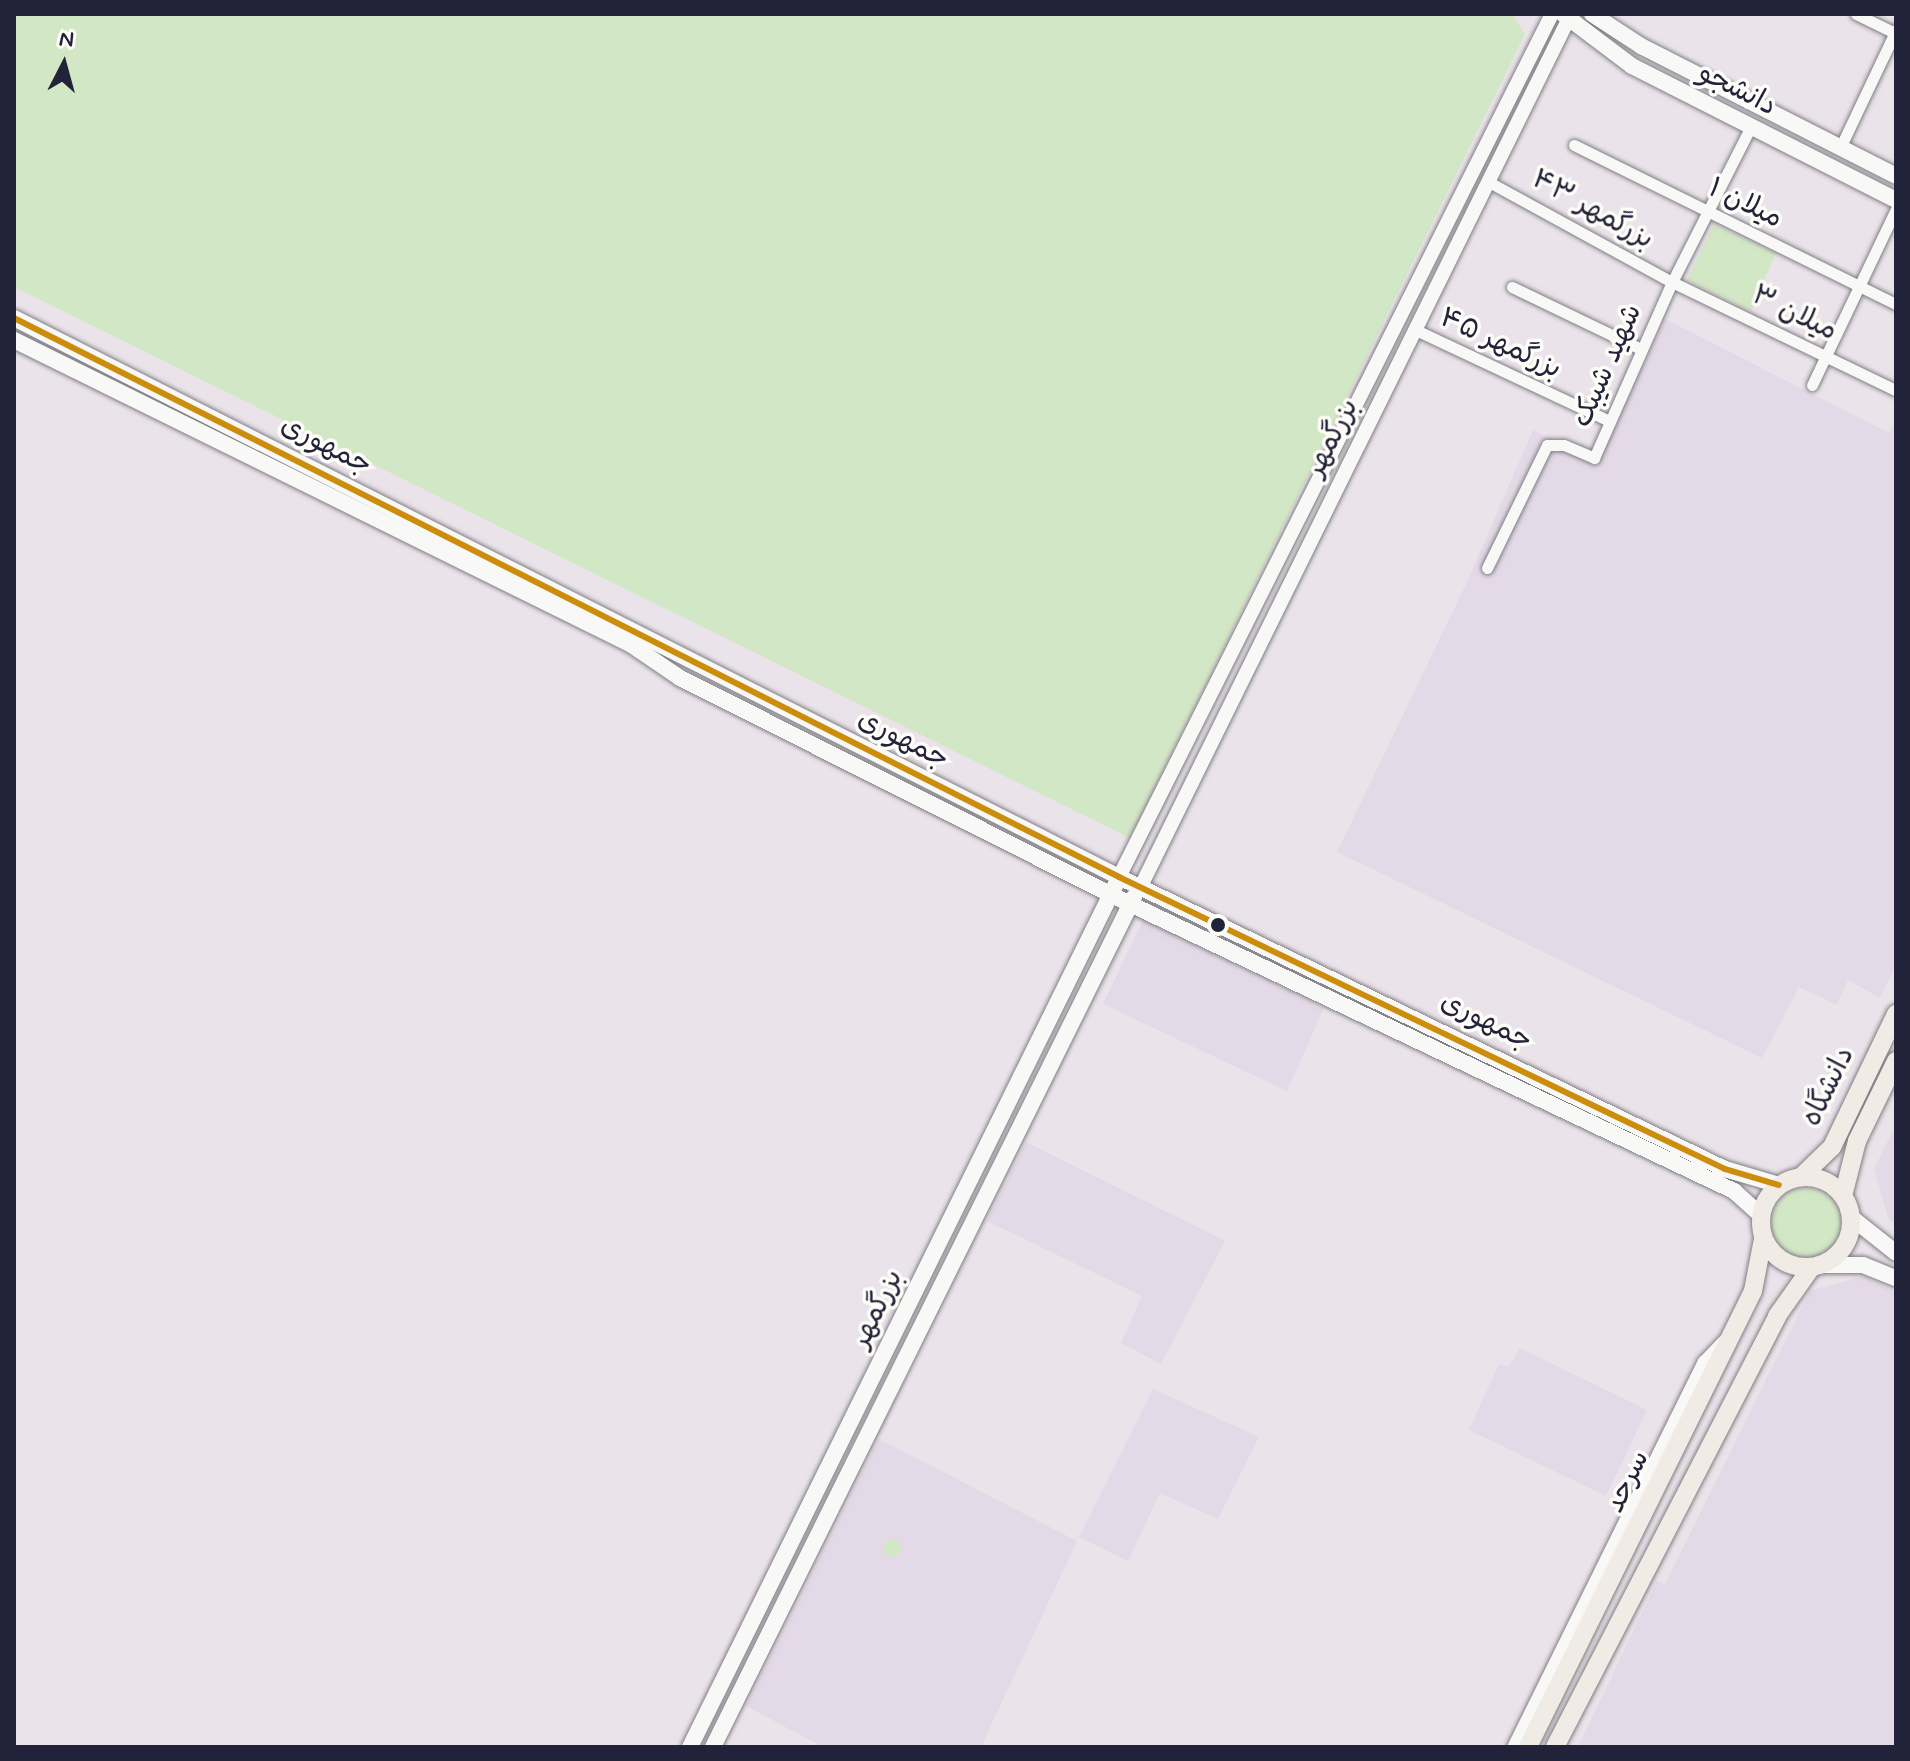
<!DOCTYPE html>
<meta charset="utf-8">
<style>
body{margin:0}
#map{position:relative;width:1910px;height:1761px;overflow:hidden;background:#eae4ea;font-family:Mynerve,"Playpen Sans Arabic",sans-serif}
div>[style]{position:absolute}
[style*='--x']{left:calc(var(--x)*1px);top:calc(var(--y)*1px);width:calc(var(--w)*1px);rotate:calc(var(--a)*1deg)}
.built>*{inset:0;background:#e4d9e7}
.green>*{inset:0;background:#d2e7c5}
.round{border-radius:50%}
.roads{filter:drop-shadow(0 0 2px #807e85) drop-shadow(0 0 2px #807e85)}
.minor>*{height:11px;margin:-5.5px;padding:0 5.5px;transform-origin:5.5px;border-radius:5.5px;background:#f8f8f7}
.tertiary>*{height:14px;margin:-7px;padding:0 7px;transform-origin:7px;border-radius:7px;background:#f8f8f7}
.secondary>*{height:16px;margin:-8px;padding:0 8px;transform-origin:8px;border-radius:8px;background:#f8f8f7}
.primary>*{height:18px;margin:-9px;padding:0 9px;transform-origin:9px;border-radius:9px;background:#f0ebe5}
.primary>.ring{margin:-9px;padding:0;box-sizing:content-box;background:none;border:18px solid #f0ebe5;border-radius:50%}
.trunk>*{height:18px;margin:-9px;padding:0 9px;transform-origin:9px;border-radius:9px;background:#f0ebe5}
.bus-1>*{height:6px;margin:-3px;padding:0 3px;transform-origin:3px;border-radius:3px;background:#cc8c0c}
.dots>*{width:22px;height:22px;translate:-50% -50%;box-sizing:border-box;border:4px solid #fdfcf7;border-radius:50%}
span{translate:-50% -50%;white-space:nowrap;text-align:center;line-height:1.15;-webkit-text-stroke:7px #fdfcf7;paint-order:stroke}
.street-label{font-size:28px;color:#22223b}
.frame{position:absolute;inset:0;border:16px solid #22223b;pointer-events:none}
.north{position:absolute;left:24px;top:24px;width:80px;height:80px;-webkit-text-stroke:6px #fdfcf7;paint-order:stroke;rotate:6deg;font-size:22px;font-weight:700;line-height:32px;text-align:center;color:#22223b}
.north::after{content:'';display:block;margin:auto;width:28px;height:36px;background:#22223b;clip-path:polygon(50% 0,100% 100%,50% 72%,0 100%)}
</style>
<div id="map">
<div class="built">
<i style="clip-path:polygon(1665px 319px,1889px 433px,1896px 420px,1896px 965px,1880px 998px,1848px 980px,1837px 1005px,1799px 987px,1762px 1058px,1337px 852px,1466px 584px,1533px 430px,1598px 462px)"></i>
<i style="clip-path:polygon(1143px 920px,1324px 1008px,1287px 1091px,1103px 1004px)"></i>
<i style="clip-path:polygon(1896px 1124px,1896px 1223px,1889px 1220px,1874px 1169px)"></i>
<i style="clip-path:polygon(1026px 1142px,1225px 1241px,1161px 1364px,1121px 1343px,1142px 1296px,987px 1221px)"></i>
<i style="clip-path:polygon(1863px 1276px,1896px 1292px,1896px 1747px,1578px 1747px,1657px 1581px,1665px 1584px,1810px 1291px)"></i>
<i style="clip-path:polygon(1520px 1348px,1647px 1410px,1606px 1496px,1469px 1430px,1499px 1364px,1509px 1367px)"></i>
<i style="clip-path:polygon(1153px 1389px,1259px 1437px,1218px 1519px,1160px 1493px,1128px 1561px,1079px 1537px)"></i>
<i style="clip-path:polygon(879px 1439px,1077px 1541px,981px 1747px,823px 1747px,746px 1706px)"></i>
</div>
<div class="green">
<i style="clip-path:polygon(14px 14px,1512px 14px,1525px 34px,1130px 838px,14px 287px)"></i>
<i style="clip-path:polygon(1714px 224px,1776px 253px,1751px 312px,1687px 280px)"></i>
<i class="round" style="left:1771px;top:1188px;width:70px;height:70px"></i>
<i class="round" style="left:883px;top:1539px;width:18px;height:18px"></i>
</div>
<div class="roads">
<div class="minor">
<i style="--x:1856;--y:14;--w:43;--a:26"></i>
<i style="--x:1574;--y:145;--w:359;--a:26.3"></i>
<i style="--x:1840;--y:148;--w:131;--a:-64.6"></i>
<i style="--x:1489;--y:182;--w:209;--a:28.7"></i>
<i style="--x:1672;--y:282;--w:248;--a:25.8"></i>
<i style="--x:1512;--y:287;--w:143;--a:25.7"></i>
<i style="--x:1416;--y:330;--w:213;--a:25.2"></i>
<i style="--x:1812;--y:385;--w:195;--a:-64.5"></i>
<i style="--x:1487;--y:568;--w:137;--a:-64"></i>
<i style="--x:1547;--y:445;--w:17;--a:0"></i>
<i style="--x:1564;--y:445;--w:33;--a:23"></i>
<i style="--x:1594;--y:458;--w:193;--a:-66.1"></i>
<i style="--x:1672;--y:282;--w:175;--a:-63.1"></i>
<i style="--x:1512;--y:1747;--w:431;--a:-63.7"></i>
<i style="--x:1703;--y:1361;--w:29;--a:-46"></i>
</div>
<div class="tertiary">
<i style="--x:1119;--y:877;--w:966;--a:-63.36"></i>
<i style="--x:1141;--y:886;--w:972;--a:-63.75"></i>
</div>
<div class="secondary">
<i style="--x:1563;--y:14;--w:86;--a:37"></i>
<i style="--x:1632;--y:66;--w:296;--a:26.9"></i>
<i style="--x:1592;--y:14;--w:59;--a:33.1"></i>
<i style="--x:1641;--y:46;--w:286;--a:27"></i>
<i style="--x:14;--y:318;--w:1238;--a:26.83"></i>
<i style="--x:1119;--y:877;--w:673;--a:25.73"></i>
<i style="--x:1725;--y:1169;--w:56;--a:16.5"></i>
<i style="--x:14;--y:340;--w:687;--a:26.27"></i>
<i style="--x:630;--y:644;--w:60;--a:34.2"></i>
<i style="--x:680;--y:678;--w:504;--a:26.67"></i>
<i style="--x:1130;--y:904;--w:669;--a:25.42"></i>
<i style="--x:1734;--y:1191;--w:36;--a:42"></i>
<i style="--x:1852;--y:1218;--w:56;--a:38.5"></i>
<i style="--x:1823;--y:1265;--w:40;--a:0"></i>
<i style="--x:1863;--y:1265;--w:35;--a:22"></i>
<i style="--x:690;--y:1747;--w:962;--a:-63.73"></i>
<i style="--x:713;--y:1747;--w:949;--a:-63.65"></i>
</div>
<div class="primary">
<i class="ring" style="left:1761px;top:1177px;width:72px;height:72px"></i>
<i style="--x:1801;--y:1177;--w:43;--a:-44.1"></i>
<i style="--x:1832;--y:1147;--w:148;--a:-64.3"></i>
<i style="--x:1843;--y:1196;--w:57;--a:-75.7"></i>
<i style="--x:1857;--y:1141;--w:89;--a:-64"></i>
</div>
<div class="trunk">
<i style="--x:1528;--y:1747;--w:508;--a:-63.74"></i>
<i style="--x:1753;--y:1291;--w:53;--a:-79.1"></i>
<i style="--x:1555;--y:1747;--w:485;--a:-62.7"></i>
<i style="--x:1777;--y:1316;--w:59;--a:-54.7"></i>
</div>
</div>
<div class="bus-1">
<i style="--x:14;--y:318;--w:1238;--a:26.83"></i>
<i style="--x:1119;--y:877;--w:673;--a:25.73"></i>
<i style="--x:1725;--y:1169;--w:56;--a:16.5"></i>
</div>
<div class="dots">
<i style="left:1218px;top:925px;background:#22223b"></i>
</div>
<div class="street-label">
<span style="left:1737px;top:90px;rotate:27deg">دانشجو</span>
<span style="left:1745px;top:204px;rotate:26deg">میلان ۱</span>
<span style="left:1592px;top:210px;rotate:29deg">بزرگمهر ۴۳</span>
<span style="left:1794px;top:314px;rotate:26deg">میلان ۳</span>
<span style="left:1500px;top:344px;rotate:25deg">بزرگمهر ۴۵</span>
<span style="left:1608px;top:366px;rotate:-66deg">شهید شیبک</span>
<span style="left:1333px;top:438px;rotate:-63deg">بزرگمهر</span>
<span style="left:326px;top:446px;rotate:27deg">جمهوری</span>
<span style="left:903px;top:740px;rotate:27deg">جمهوری</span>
<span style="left:1486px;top:1022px;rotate:26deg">جمهوری</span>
<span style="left:1829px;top:1087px;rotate:-64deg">دانشگاه</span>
<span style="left:878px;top:1309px;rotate:-64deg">بزرگمهر</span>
<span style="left:1628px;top:1482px;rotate:-64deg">سرحد</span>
</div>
<div class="frame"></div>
<div class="north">N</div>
</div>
